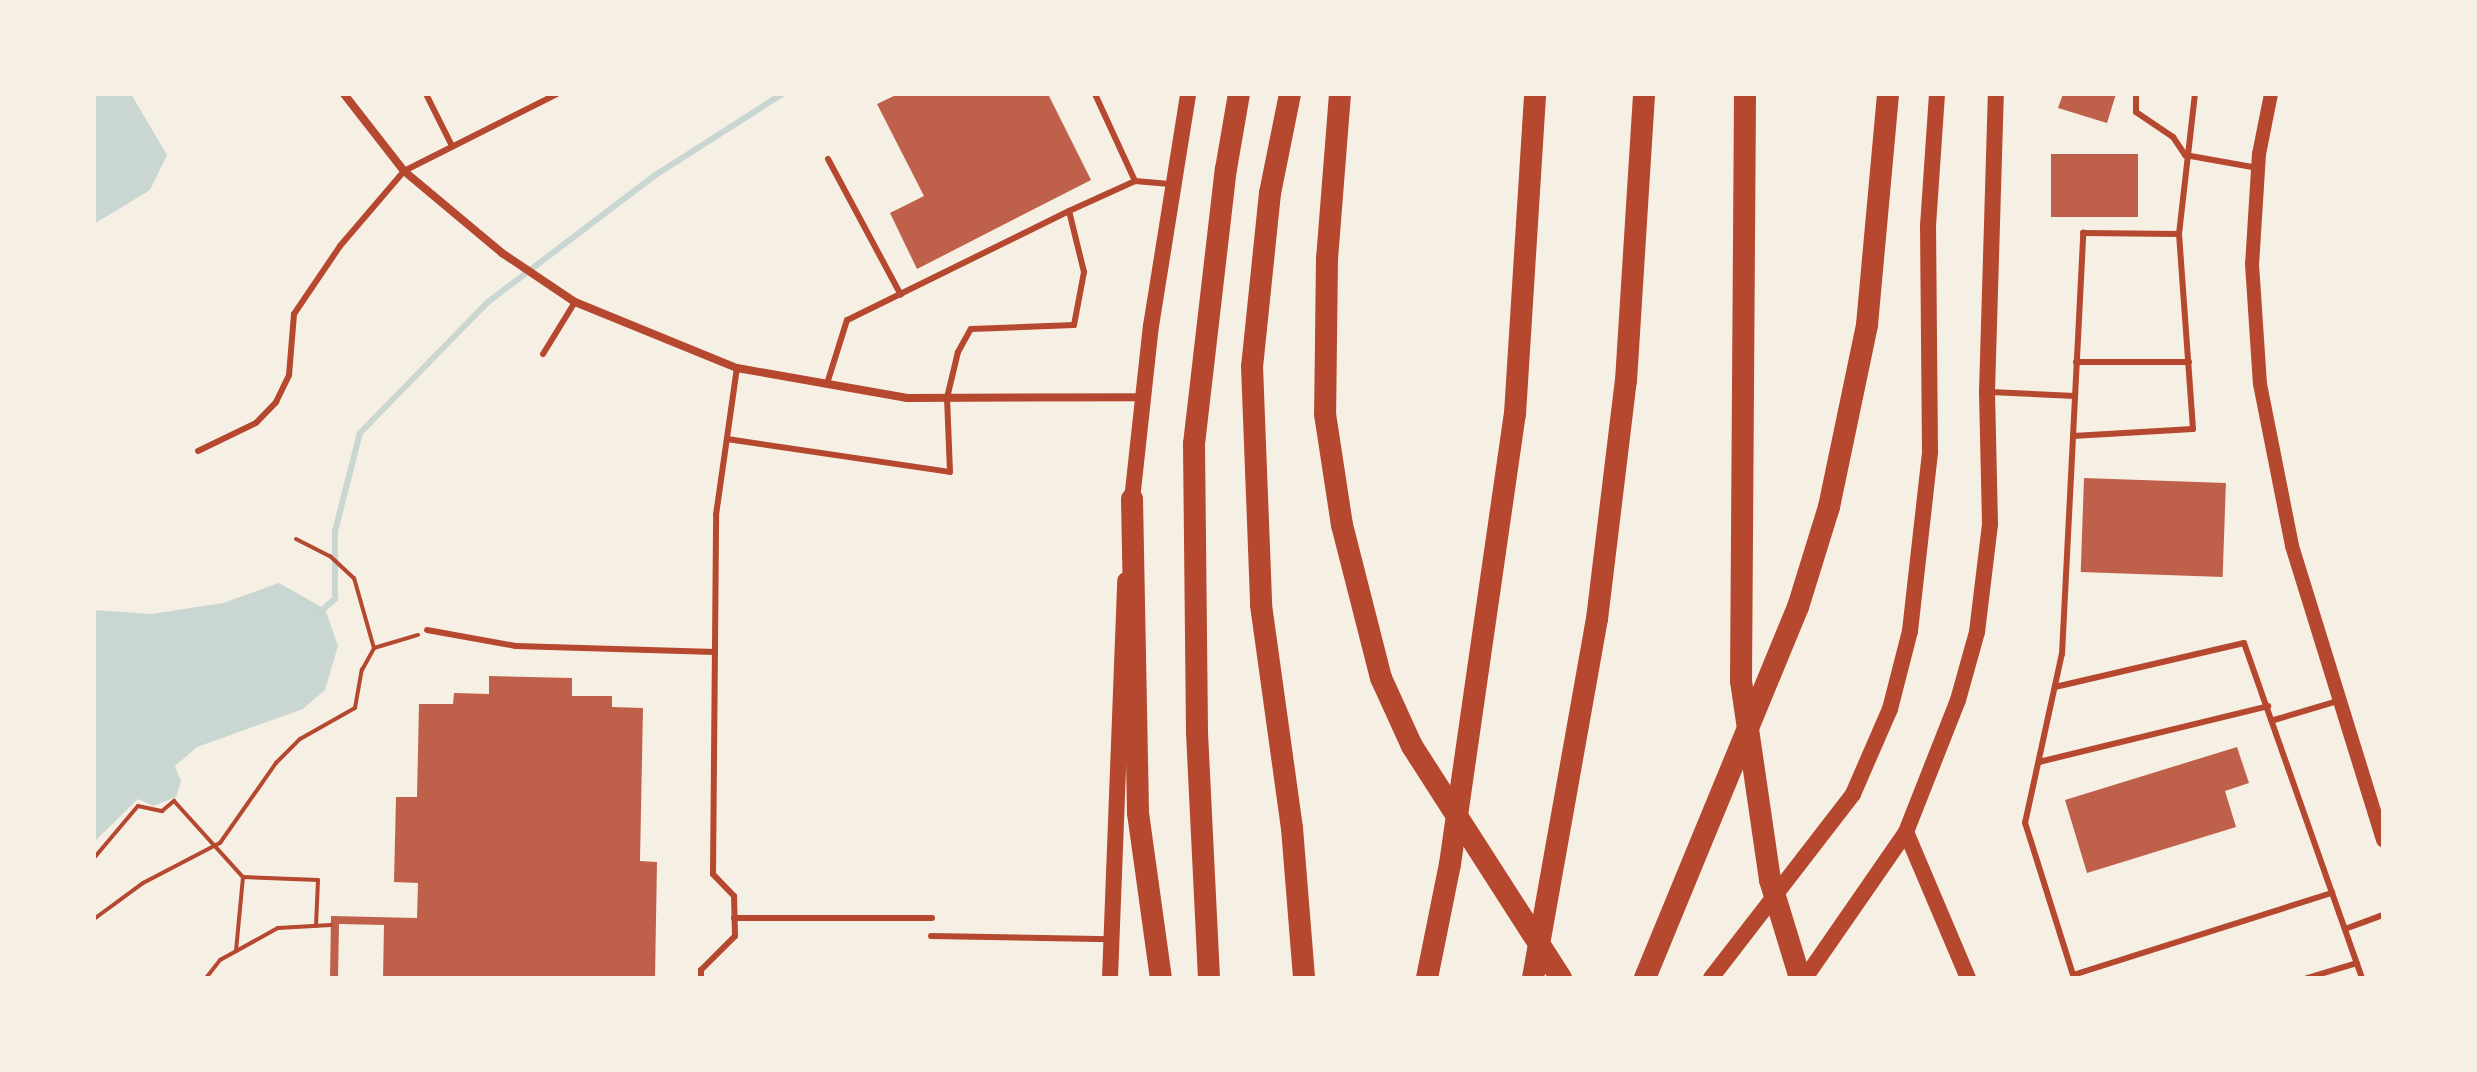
<!DOCTYPE html>
<style>
body{margin:0}
#map{position:relative;width:2477px;height:1072px;overflow:hidden;background:#f6efe4;font-family:"Public Sans",sans-serif}
div>[style]{position:absolute}
[style*='--x']{left:calc(var(--x)*1px);top:calc(var(--y)*1px);width:calc(var(--w)*1px);rotate:calc(var(--a)*1deg)}
.water>*{inset:0;background:#c9d6d2}
.stream>*{height:6px;margin:-3px;padding:0 3px;transform-origin:3px;border-radius:3px;background:#c9d6d2}
.building>*{inset:0;background:#bf614a;transform-origin:0 0}
.path>*{height:4px;margin:-2px;padding:0 2px;transform-origin:2px;border-radius:2px;background:#b5482f}
.service>*{height:6px;margin:-3px;padding:0 3px;transform-origin:3px;border-radius:3px;background:#b5482f}
.minor>*{height:8px;margin:-4px;padding:0 4px;transform-origin:4px;border-radius:4px;background:#b5482f}
.tertiary>*{height:14px;margin:-7px;padding:0 7px;transform-origin:7px;border-radius:7px;background:#b5482f}
.secondary>*{height:16px;margin:-8px;padding:0 8px;transform-origin:8px;border-radius:8px;background:#b5482f}
.motorway>*{height:22px;margin:-11px;padding:0 11px;transform-origin:11px;border-radius:11px;background:#b5482f}
span{translate:-50% -50%;white-space:nowrap;text-align:center;line-height:1.15;-webkit-text-stroke:6px #f6efe4;paint-order:stroke}
.frame{position:absolute;inset:0;border:96px solid #f6efe4;pointer-events:none}
</style>
<div id="map">
<div class="water">
<i style="clip-path:polygon(94px 94px,131px 94px,167px 155px,150px 190px,94px 224px)"></i>
<i style="clip-path:polygon(279px 583px,325px 609px,338px 646px,325px 690px,303px 709px,197px 747px,175px 766px,181px 781px,176px 797px,153px 806px,138px 799px,94px 842px,94px 610px,152px 614px,223px 603px)"></i>
</div>
<div class="stream">
<i style="--x:320;--y:612;--w:20;--a:-41"></i>
<i style="--x:335;--y:599;--w:68;--a:-90"></i>
<i style="--x:335;--y:531;--w:101;--a:-75.7"></i>
<i style="--x:360;--y:433;--w:183;--a:-45.7"></i>
<i style="--x:488;--y:302;--w:208;--a:-37.2"></i>
<i style="--x:654;--y:176;--w:152;--a:-32.6"></i>
</div>
<div class="building">
<i style="clip-path:polygon(898px 94px,1048px 94px,1091px 180px,917px 269px,890px 213px,924px 196px,877px 104px)"></i>
<i style="clip-path:polygon(2063px 94px,2116px 94px,2107px 123px,2058px 108px)"></i>
<i style="left:2138px;top:154px;width:63px;height:87px;rotate:90deg"></i>
<i style="left:2084px;top:478px;width:142px;height:94px;rotate:2deg"></i>
<i style="clip-path:polygon(489px 676px,572px 678px,572px 696px,612px 696px,612px 707px,643px 708px,640px 861px,657px 862px,655px 978px,383px 978px,384px 925px,339px 924px,338px 978px,330px 978px,331px 916px,417px 918px,418px 883px,394px 882px,396px 797px,417px 797px,419px 704px,453px 704px,454px 693px,489px 694px)"></i>
<i style="clip-path:polygon(2237px 747px,2249px 783px,2225px 791px,2236px 827px,2087px 873px,2065px 800px)"></i>
</div>
<div class="path">
<i style="--x:296;--y:539;--w:38;--a:27"></i>
<i style="--x:330;--y:556;--w:33;--a:43"></i>
<i style="--x:354;--y:578;--w:73;--a:74.1"></i>
<i style="--x:94;--y:858;--w:68;--a:-49.8"></i>
<i style="--x:138;--y:806;--w:25;--a:12"></i>
<i style="--x:162;--y:811;--w:16;--a:-40"></i>
<i style="--x:174;--y:801;--w:103;--a:47.8"></i>
<i style="--x:243;--y:877;--w:75;--a:2.3"></i>
<i style="--x:318;--y:880;--w:46;--a:92.5"></i>
<i style="--x:94;--y:919;--w:61;--a:-36.3"></i>
<i style="--x:143;--y:883;--w:87;--a:-27.5"></i>
<i style="--x:220;--y:843;--w:98;--a:-55"></i>
<i style="--x:276;--y:763;--w:34;--a:-45"></i>
<i style="--x:300;--y:739;--w:63;--a:-29.4"></i>
<i style="--x:355;--y:708;--w:39;--a:-80"></i>
<i style="--x:362;--y:670;--w:25;--a:-61"></i>
<i style="--x:374;--y:648;--w:46;--a:-16.5"></i>
<i style="--x:236;--y:951;--w:74;--a:-84.6"></i>
<i style="--x:206;--y:978;--w:23;--a:-52"></i>
<i style="--x:220;--y:960;--w:66;--a:-28.9"></i>
<i style="--x:278;--y:928;--w:53;--a:-3.2"></i>
</div>
<div class="service">
<i style="--x:426;--y:94;--w:58;--a:63.4"></i>
<i style="--x:1095;--y:94;--w:96;--a:65.3"></i>
<i style="--x:1135;--y:181;--w:35;--a:5"></i>
<i style="--x:2136;--y:94;--w:18;--a:90"></i>
<i style="--x:2136;--y:112;--w:45;--a:34"></i>
<i style="--x:2173;--y:137;--w:22;--a:56"></i>
<i style="--x:2185;--y:155;--w:74;--a:10.1"></i>
<i style="--x:828;--y:159;--w:154;--a:61.8"></i>
<i style="--x:1069;--y:211;--w:72;--a:-24.4"></i>
<i style="--x:543;--y:354;--w:61;--a:-58.4"></i>
<i style="--x:2076;--y:362;--w:113;--a:0"></i>
<i style="--x:1990;--y:392;--w:85;--a:2.7"></i>
<i style="--x:2073;--y:436;--w:120;--a:-3.3"></i>
<i style="--x:2193;--y:429;--w:196;--a:-94.1"></i>
<i style="--x:727;--y:439;--w:225;--a:8.4"></i>
<i style="--x:950;--y:472;--w:74;--a:-92.3"></i>
<i style="--x:947;--y:398;--w:47;--a:-76.6"></i>
<i style="--x:958;--y:352;--w:26;--a:-61"></i>
<i style="--x:971;--y:329;--w:103;--a:-2.2"></i>
<i style="--x:1074;--y:325;--w:54;--a:-79.3"></i>
<i style="--x:1084;--y:272;--w:63;--a:-103.8"></i>
<i style="--x:1069;--y:211;--w:247;--a:153.8"></i>
<i style="--x:847;--y:320;--w:67;--a:107.4"></i>
<i style="--x:198;--y:451;--w:64;--a:-25.8"></i>
<i style="--x:256;--y:423;--w:29;--a:-46"></i>
<i style="--x:276;--y:402;--w:30;--a:-64"></i>
<i style="--x:289;--y:375;--w:61;--a:-85.3"></i>
<i style="--x:294;--y:314;--w:82;--a:-55.9"></i>
<i style="--x:340;--y:246;--w:99;--a:-49.5"></i>
<i style="--x:404;--y:171;--w:171;--a:-26.7"></i>
<i style="--x:427;--y:630;--w:90;--a:10.2"></i>
<i style="--x:516;--y:646;--w:199;--a:1.7"></i>
<i style="--x:2055;--y:687;--w:194;--a:-13.1"></i>
<i style="--x:2244;--y:643;--w:355;--a:70.6"></i>
<i style="--x:2274;--y:720;--w:67;--a:-16.5"></i>
<i style="--x:2039;--y:762;--w:236;--a:-13.7"></i>
<i style="--x:734;--y:918;--w:198;--a:0"></i>
<i style="--x:2345;--y:929;--w:40;--a:-20.2"></i>
<i style="--x:931;--y:936;--w:180;--a:1"></i>
<i style="--x:2073;--y:975;--w:272;--a:-17.6"></i>
<i style="--x:701;--y:978;--w:8;--a:-90"></i>
<i style="--x:701;--y:970;--w:48;--a:-45"></i>
<i style="--x:735;--y:936;--w:40;--a:-91.4"></i>
<i style="--x:734;--y:896;--w:30;--a:-134"></i>
<i style="--x:713;--y:874;--w:359;--a:-89.5"></i>
<i style="--x:716;--y:515;--w:148;--a:-81.9"></i>
<i style="--x:2074;--y:978;--w:163;--a:-107.5"></i>
<i style="--x:2025;--y:823;--w:173;--a:-77.7"></i>
<i style="--x:2062;--y:654;--w:422;--a:-87.1"></i>
<i style="--x:2083;--y:233;--w:96;--a:0.6"></i>
<i style="--x:2179;--y:234;--w:141;--a:-83.5"></i>
<i style="--x:2307;--y:978;--w:52;--a:-16.7"></i>
</div>
<div class="minor">
<i style="--x:344;--y:94;--w:98;--a:52.1"></i>
<i style="--x:404;--y:171;--w:128;--a:39.9"></i>
<i style="--x:502;--y:253;--w:88;--a:33.9"></i>
<i style="--x:575;--y:302;--w:175;--a:22.2"></i>
<i style="--x:737;--y:368;--w:173;--a:10"></i>
<i style="--x:907;--y:398;--w:236;--a:-0.2"></i>
</div>
<div class="tertiary">
<i style="--x:2271;--y:94;--w:61;--a:101.3"></i>
<i style="--x:2259;--y:154;--w:110;--a:93.6"></i>
<i style="--x:2252;--y:264;--w:120;--a:86.2"></i>
<i style="--x:2260;--y:384;--w:165;--a:78.8"></i>
<i style="--x:2292;--y:546;--w:308;--a:72.8"></i>
</div>
<div class="secondary">
<i style="--x:1131;--y:509;--w:184;--a:-83.8"></i>
<i style="--x:1151;--y:326;--w:235;--a:-80.9"></i>
<i style="--x:1906;--y:832;--w:159;--a:67"></i>
<i style="--x:1110;--y:978;--w:398;--a:-87.8"></i>
<i style="--x:1711;--y:978;--w:232;--a:-52.3"></i>
<i style="--x:1853;--y:794;--w:93;--a:-66.5"></i>
<i style="--x:1890;--y:709;--w:81;--a:-75.6"></i>
<i style="--x:1910;--y:631;--w:180;--a:-83.6"></i>
<i style="--x:1930;--y:452;--w:226;--a:-90.5"></i>
<i style="--x:1928;--y:226;--w:132;--a:-86.1"></i>
<i style="--x:1805;--y:978;--w:178;--a:-55.3"></i>
<i style="--x:1906;--y:832;--w:142;--a:-68.5"></i>
<i style="--x:1958;--y:700;--w:71;--a:-74.4"></i>
<i style="--x:1977;--y:632;--w:109;--a:-83.1"></i>
<i style="--x:1990;--y:524;--w:132;--a:-91.3"></i>
<i style="--x:1987;--y:392;--w:298;--a:-88.3"></i>
</div>
<div class="motorway">
<i style="--x:1290;--y:94;--w:101;--a:101.4"></i>
<i style="--x:1270;--y:193;--w:174;--a:95.9"></i>
<i style="--x:1252;--y:366;--w:239;--a:87.8"></i>
<i style="--x:1261;--y:605;--w:225;--a:82.1"></i>
<i style="--x:1292;--y:828;--w:150;--a:85.4"></i>
<i style="--x:1340;--y:94;--w:165;--a:94.5"></i>
<i style="--x:1327;--y:258;--w:156;--a:90.7"></i>
<i style="--x:1325;--y:414;--w:112;--a:81.3"></i>
<i style="--x:1342;--y:525;--w:158;--a:75.7"></i>
<i style="--x:1381;--y:678;--w:75;--a:65.5"></i>
<i style="--x:1412;--y:746;--w:276;--a:57.3"></i>
<i style="--x:1745;--y:94;--w:587;--a:90.39"></i>
<i style="--x:1741;--y:681;--w:201;--a:81.7"></i>
<i style="--x:1770;--y:880;--w:102;--a:73"></i>
<i style="--x:1132;--y:499;--w:314;--a:88.9"></i>
<i style="--x:1138;--y:813;--w:167;--a:82.1"></i>
<i style="--x:1209;--y:978;--w:247;--a:-92.8"></i>
<i style="--x:1197;--y:731;--w:287;--a:-90.6"></i>
<i style="--x:1194;--y:444;--w:277;--a:-83.4"></i>
<i style="--x:1226;--y:169;--w:76;--a:-80.2"></i>
<i style="--x:1427;--y:978;--w:116;--a:-78.6"></i>
<i style="--x:1450;--y:864;--w:455;--a:-81.8"></i>
<i style="--x:1515;--y:414;--w:321;--a:-86.4"></i>
<i style="--x:1533;--y:978;--w:365;--a:-79.9"></i>
<i style="--x:1597;--y:619;--w:240;--a:-83.1"></i>
<i style="--x:1626;--y:381;--w:288;--a:-86.4"></i>
<i style="--x:1645;--y:978;--w:401;--a:-67.6"></i>
<i style="--x:1798;--y:607;--w:105;--a:-72.8"></i>
<i style="--x:1829;--y:507;--w:186;--a:-78.2"></i>
<i style="--x:1867;--y:325;--w:232;--a:-84.8"></i>
</div>
<div class="frame"></div>
</div>
